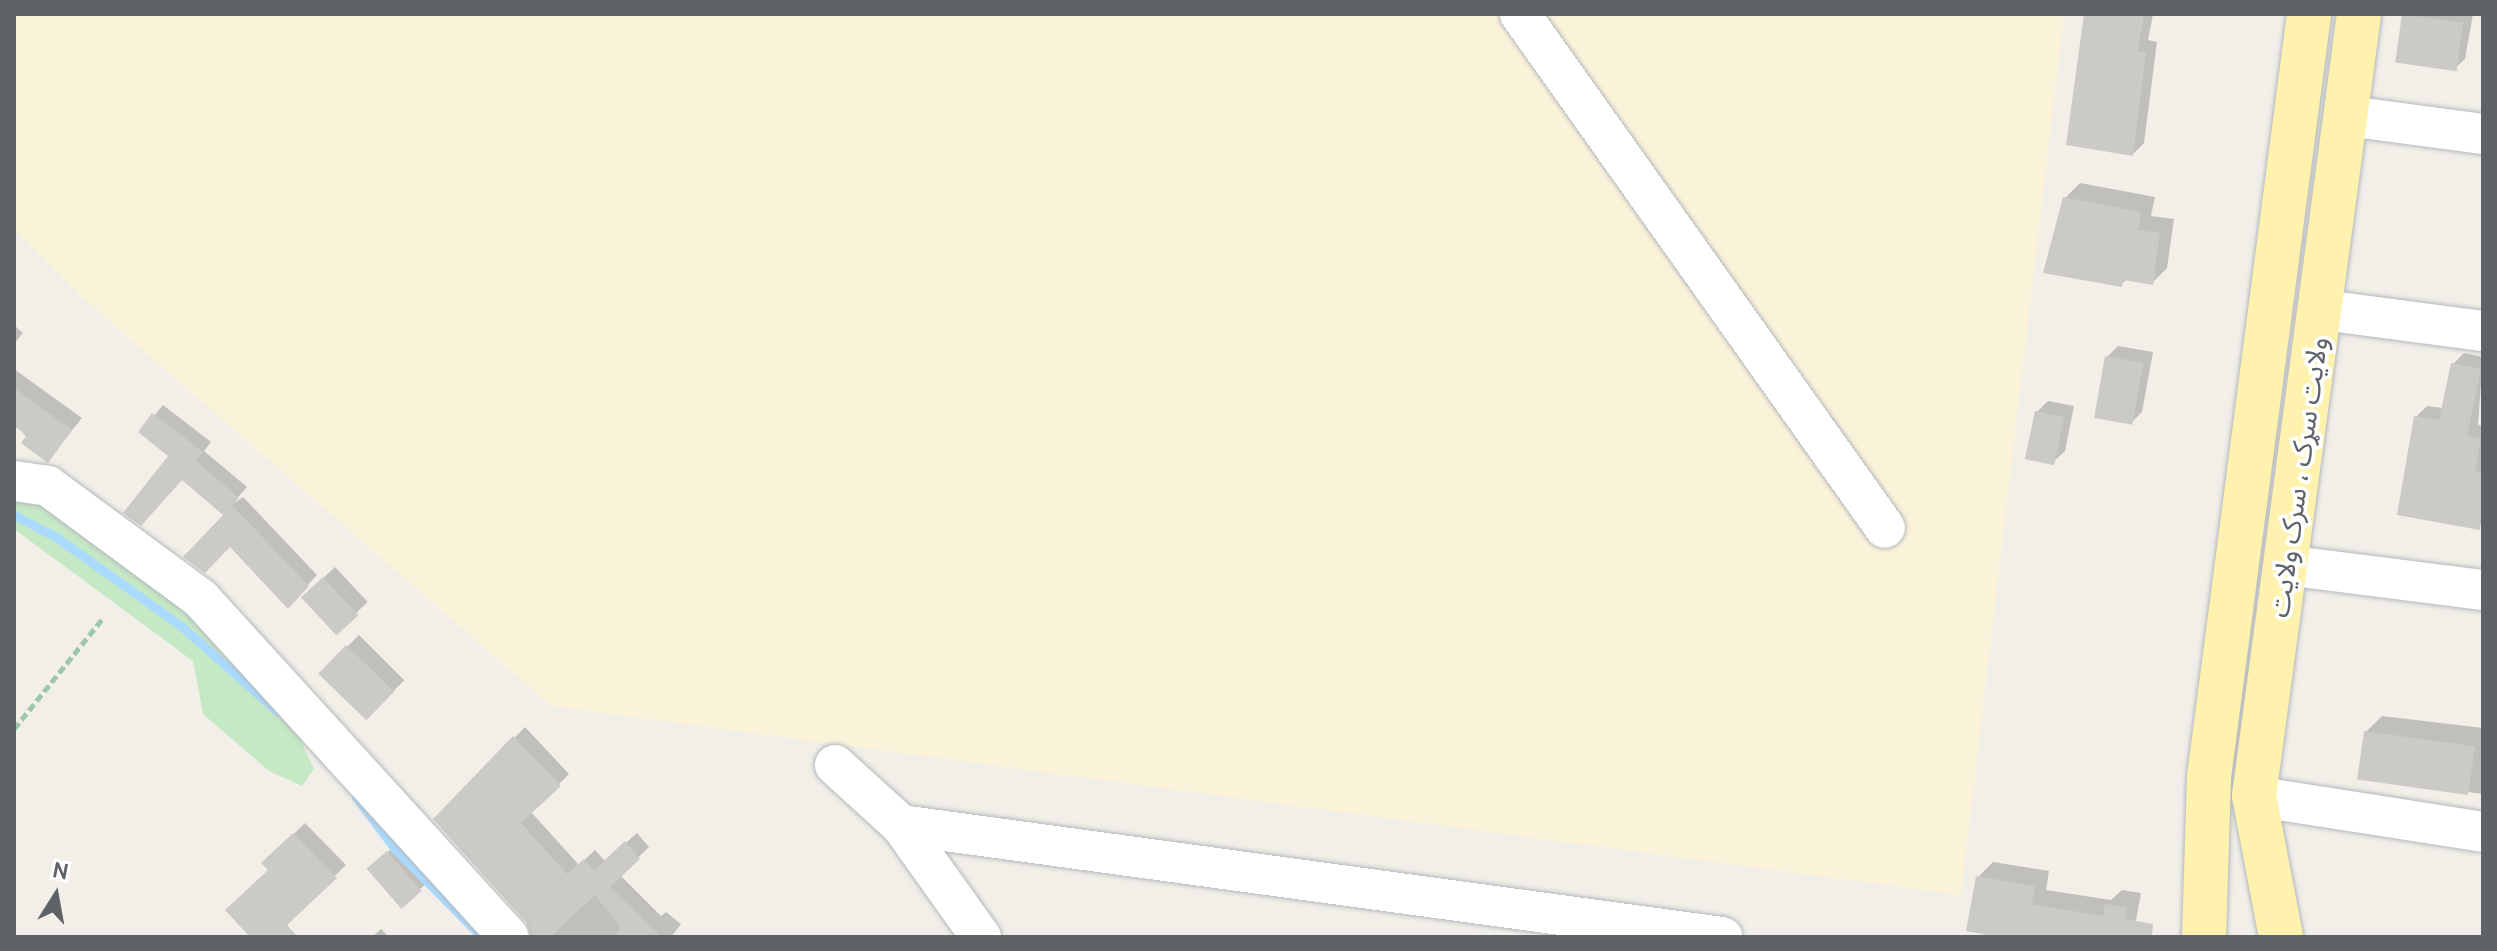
<!DOCTYPE html>
<meta charset="utf-8">
<style>
body{margin:0}
#map{position:relative;width:2497px;height:951px;overflow:hidden;background:#f1efe8;font-family:Cabin,"Noto Sans Arabic",sans-serif}
div>[style]{position:absolute}
[style*='--x']{left:calc(var(--x)*1px);top:calc(var(--y)*1px);width:calc(var(--w)*1px);rotate:calc(var(--a)*1deg)}
.green>*{inset:0;background:#c5e8c5}
.sand>*{inset:0;background:#fbf3d9}
.shadow>*{inset:0;background:#0003;transform-origin:0 0}
.stream>*{height:9px;margin:-4.5px;padding:0 4.5px;transform-origin:4.5px;border-radius:4.5px;background:#aadaff}
.building>*{inset:0;background:#cccac5;transform-origin:0 0}
.path>*{height:5px;margin-top:-2.5px;transform-origin:0;background:repeating-linear-gradient(90deg,#9cc7a9 0 8px,transparent 0 12px)}
.roads{filter:drop-shadow(0 0 2px #b5b8bc) drop-shadow(0 0 2px #b5b8bc)}
.minor>*{height:40px;margin:-20px;padding:0 20px;transform-origin:20px;border-radius:20px;background:#fff}
.major>*{height:44px;margin:-22px;padding:0 22px;transform-origin:22px;border-radius:22px;background:#fff2af}
span{translate:-50% -50%;white-space:nowrap;text-align:center;line-height:1.15;-webkit-text-stroke:7px #fff;paint-order:stroke}
.street-label{font-size:28px;color:#5f6368}
.frame{position:absolute;inset:0;border:16px solid #5f6368;pointer-events:none}
.north{position:absolute;left:16px;top:855px;width:80px;height:80px;-webkit-text-stroke:6px #fff;paint-order:stroke;rotate:11deg;font-size:22px;font-weight:700;line-height:32px;text-align:center;color:#5f6368}
.north::after{content:'';display:block;margin:auto;width:28px;height:36px;background:#5f6368;clip-path:polygon(50% 0,100% 100%,50% 72%,0 100%)}
</style>
<div id="map">
<div class="green">
<i style="clip-path:polygon(14px 501px,53px 505px,217px 631px,284px 704px,314px 769px,302px 786px,269px 771px,203px 714px,193px 661px,14px 529px)"></i>
</div>
<div class="sand">
<i style="clip-path:polygon(14px 14px,2064px 14px,1961px 895px,551px 706px,84px 299px,14px 229px)"></i>
</div>
<div class="shadow">
<i style="clip-path:polygon(2086px 14px,2153px 14px,2148px 40px,2157px 42px,2144px 143px,2133px 154px)"></i>
<i style="clip-path:polygon(2404px 14px,2473px 14px,2465px 59px,2453px 70px,2396px 60px)"></i>
<i style="clip-path:polygon(2080px 183px,2155px 197px,2151px 216px,2174px 219px,2167px 268px,2152px 283px,2127px 279px,2121px 285px,2065px 198px)"></i>
<i style="clip-path:polygon(14px 325px,23px 333px,14px 344px)"></i>
<i style="clip-path:polygon(2118px 346px,2153px 352px,2142px 412px,2131px 423px,2107px 357px)"></i>
<i style="clip-path:polygon(2464px 353px,2483px 357px,2478px 425px,2483px 426px,2483px 525px,2399px 513px,2416px 417px,2427px 406px,2443px 408px,2453px 364px)"></i>
<i style="clip-path:polygon(14px 369px,82px 418px,48px 460px,14px 423px)"></i>
<i style="clip-path:polygon(2048px 401px,2074px 406px,2065px 451px,2053px 462px,2037px 412px)"></i>
<i style="clip-path:polygon(163px 405px,211px 442px,204px 451px,247px 487px,230px 506px,243px 497px,317px 575px,288px 606px,226px 515px,170px 455px,141px 432px)"></i>
<i style="left:335px;top:567px;width:48px;height:44px;rotate:47deg"></i>
<i style="left:359px;top:635px;width:64px;height:54px;rotate:45deg"></i>
<i style="clip-path:polygon(2382px 716px,2483px 728px,2483px 794px,2359px 777px,2366px 732px)"></i>
<i style="clip-path:polygon(525px 727px,569px 774px,531px 812px,579px 865px,595px 850px,605px 861px,637px 833px,649px 847px,620px 875px,661px 916px,666px 912px,681px 924px,671px 937px,540px 937px,435px 819px)"></i>
<i style="clip-path:polygon(305px 823px,346px 865px,273px 937px,253px 937px,271px 869px,264px 863px)"></i>
<i style="clip-path:polygon(399px 842px,432px 878px,402px 906px,381px 858px)"></i>
<i style="clip-path:polygon(1993px 862px,2049px 871px,2046px 890px,2111px 900px,2122px 890px,2141px 893px,2133px 937px,2010px 937px,1978px 877px)"></i>
<i style="clip-path:polygon(381px 929px,389px 937px,372px 937px)"></i>
</div>
<div class="stream">
<i style="--x:14;--y:515;--w:47;--a:27.6"></i>
<i style="--x:56;--y:537;--w:152;--a:35.4"></i>
<i style="--x:180;--y:625;--w:132;--a:41.6"></i>
<i style="--x:356;--y:797;--w:65;--a:53.1"></i>
<i style="--x:395;--y:849;--w:124;--a:45.3"></i>
</div>
<div class="building">
<i style="clip-path:polygon(2084px 14px,2144px 14px,2138px 51px,2146px 53px,2133px 156px,2066px 145px)"></i>
<i style="left:2402px;top:14px;width:62px;height:49px;rotate:8deg"></i>
<i style="clip-path:polygon(2063px 197px,2141px 212px,2138px 230px,2160px 233px,2153px 285px,2123px 280px,2122px 287px,2043px 273px)"></i>
<i style="left:2105px;top:356px;width:39px;height:63px;rotate:10deg"></i>
<i style="clip-path:polygon(2451px 363px,2481px 369px,2467px 436px,2481px 439px,2475px 471px,2483px 473px,2480px 530px,2397px 515px,2414px 416px,2439px 420px)"></i>
<i style="clip-path:polygon(14px 388px,72px 430px,48px 463px,21px 443px,27px 435px,14px 426px)"></i>
<i style="left:2035px;top:411px;width:30px;height:49px;rotate:12deg"></i>
<i style="clip-path:polygon(152px 413px,203px 452px,196px 461px,239px 498px,224px 514px,232px 505px,309px 586px,288px 609px,230px 547px,205px 573px,183px 557px,223px 515px,182px 480px,141px 526px,123px 513px,168px 456px,138px 432px)"></i>
<i style="left:323px;top:577px;width:52px;height:30px;rotate:47deg"></i>
<i style="left:346px;top:645px;width:67px;height:40px;rotate:44deg"></i>
<i style="left:2364px;top:731px;width:112px;height:49px;rotate:8deg"></i>
<i style="clip-path:polygon(513px 736px,561px 786px,521px 823px,567px 874px,584px 859px,594px 870px,625px 841px,640px 859px,610px 887px,662px 937px,615px 937px,620px 927px,595px 895px,550px 937px,531px 937px,526px 922px,433px 819px)"></i>
<i style="clip-path:polygon(293px 833px,337px 878px,287px 925px,298px 937px,250px 937px,225px 910px,268px 870px,261px 863px)"></i>
<i style="left:387px;top:851px;width:53px;height:27px;rotate:49deg"></i>
<i style="clip-path:polygon(1976px 876px,2035px 886px,2032px 904px,2103px 916px,2105px 904px,2127px 907px,2125px 919px,2153px 924px,2152px 937px,1998px 937px,1966px 931px)"></i>
</div>
<div class="path">
<i style="--x:14;--y:729;--w:141;--a:-51.3"></i>
</div>
<div class="roads">
<div class="minor">
<i style="--x:1520;--y:14;--w:630;--a:54.62"></i>
<i style="--x:2348;--y:116;--w:136;--a:7.6"></i>
<i style="--x:2323;--y:310;--w:161;--a:7.5"></i>
<i style="--x:14;--y:481;--w:34;--a:8"></i>
<i style="--x:48;--y:486;--w:190;--a:36.4"></i>
<i style="--x:201;--y:599;--w:457;--a:47.7"></i>
<i style="--x:2285;--y:565;--w:200;--a:7.2"></i>
<i style="--x:835;--y:765;--w:89;--a:42.3"></i>
<i style="--x:901;--y:825;--w:138;--a:54.5"></i>
<i style="--x:2254;--y:796;--w:232;--a:8.9"></i>
<i style="--x:901;--y:825;--w:829;--a:7.77"></i>
</div>
<div class="major">
<i style="--x:2204;--y:937;--w:160;--a:-88.2"></i>
<i style="--x:2209;--y:777;--w:770;--a:-82.53"></i>
<i style="--x:2281;--y:937;--w:144;--a:-100.8"></i>
<i style="--x:2254;--y:796;--w:789;--a:-82.35"></i>
</div>
</div>
<div class="street-label">
<span style="left:2298px;top:477px;rotate:-82deg">ولایت سړک ، سرک ولایت</span>
</div>
<div class="frame"></div>
<div class="north">N</div>
</div>
